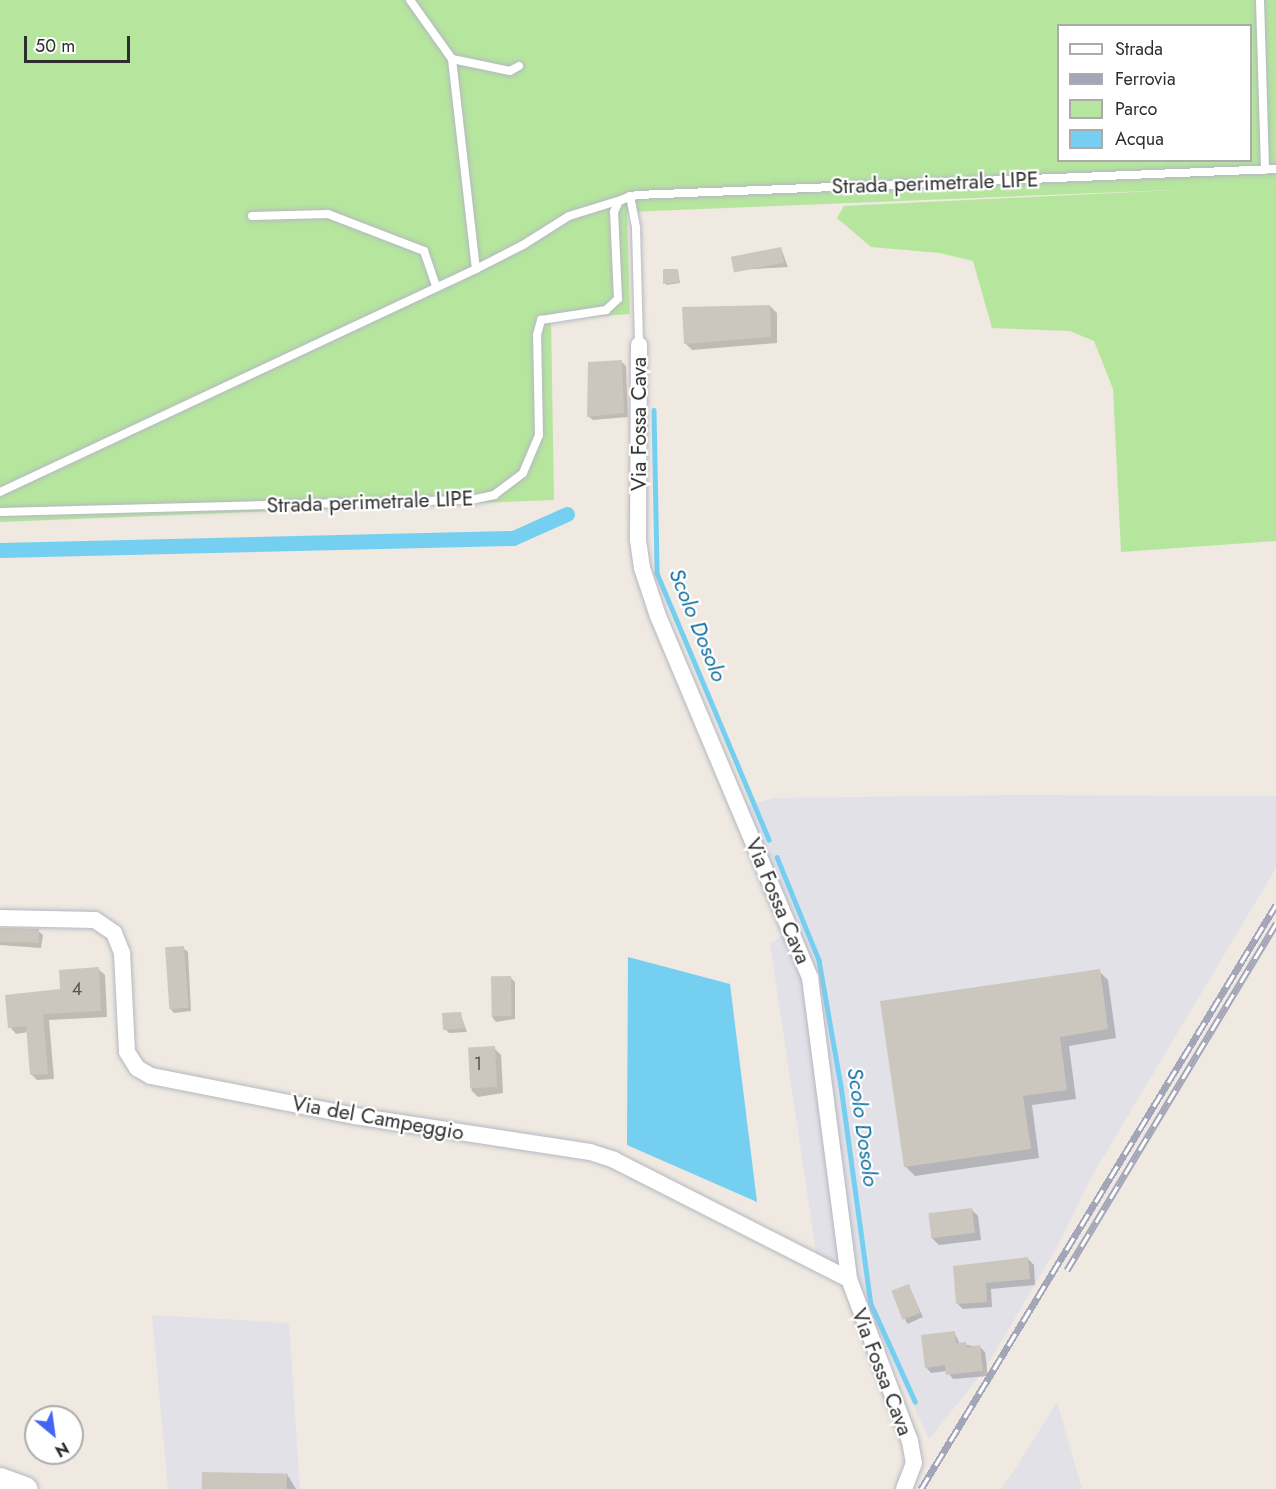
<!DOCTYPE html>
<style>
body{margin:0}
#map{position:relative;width:1276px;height:1489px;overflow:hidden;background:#efe9e1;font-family:Jost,sans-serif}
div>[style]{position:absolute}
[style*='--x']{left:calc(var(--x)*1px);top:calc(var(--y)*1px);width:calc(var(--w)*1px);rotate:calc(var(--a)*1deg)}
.industrial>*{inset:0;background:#e3e1e8}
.green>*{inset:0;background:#b6e59e}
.water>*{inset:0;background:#75cff0}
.shadow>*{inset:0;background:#0003;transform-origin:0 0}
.stream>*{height:4.5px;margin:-2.25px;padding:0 2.25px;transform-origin:2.25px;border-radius:2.25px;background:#75cff0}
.canal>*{height:15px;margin:-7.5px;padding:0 7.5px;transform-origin:7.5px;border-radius:7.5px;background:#75cff0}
.building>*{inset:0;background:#cbc7bf;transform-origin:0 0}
.roads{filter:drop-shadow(0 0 2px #b4b7c1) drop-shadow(0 0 2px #b4b7c1)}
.lane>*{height:8px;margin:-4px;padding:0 4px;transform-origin:4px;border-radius:4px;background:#fff}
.street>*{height:16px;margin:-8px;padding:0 8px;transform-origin:8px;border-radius:8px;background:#fff}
.secondary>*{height:24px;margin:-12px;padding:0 12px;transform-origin:12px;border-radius:12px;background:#fff}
.rail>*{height:7px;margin-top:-3.5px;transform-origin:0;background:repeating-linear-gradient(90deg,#fff 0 14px,#a3a6b8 0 28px);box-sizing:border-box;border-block:2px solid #a3a6b8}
span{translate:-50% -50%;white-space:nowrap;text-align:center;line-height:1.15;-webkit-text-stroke:4.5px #fff;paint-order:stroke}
.number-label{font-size:18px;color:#555452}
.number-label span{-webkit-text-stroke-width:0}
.street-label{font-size:21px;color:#2e2e2e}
.water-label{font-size:22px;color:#0d6fa3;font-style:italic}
.legend{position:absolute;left:1057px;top:24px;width:195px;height:138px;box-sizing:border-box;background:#fff;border:2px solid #ababab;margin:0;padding:8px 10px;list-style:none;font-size:18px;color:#2e2e2e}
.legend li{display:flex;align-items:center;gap:12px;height:30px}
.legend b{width:30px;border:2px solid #ababab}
.north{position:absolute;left:24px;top:1405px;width:60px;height:60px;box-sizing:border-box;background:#fff;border:2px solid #ababab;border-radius:50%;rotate:151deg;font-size:16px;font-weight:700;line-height:24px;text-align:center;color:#2e2e2e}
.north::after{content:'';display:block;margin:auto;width:21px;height:27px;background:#4264fb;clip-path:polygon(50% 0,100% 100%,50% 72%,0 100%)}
.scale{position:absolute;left:24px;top:36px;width:106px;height:27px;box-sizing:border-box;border:3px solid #2e2e2e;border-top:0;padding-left:8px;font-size:18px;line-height:21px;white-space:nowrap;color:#2e2e2e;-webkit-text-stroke:4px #fff;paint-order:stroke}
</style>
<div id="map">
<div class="industrial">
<i style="clip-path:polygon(1014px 795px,1276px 796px,1276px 868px,1092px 1176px,1057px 1247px,984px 1371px,929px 1439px,865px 1305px,817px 1259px,770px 944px,798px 925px,746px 806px,773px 798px)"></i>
<i style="clip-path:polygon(152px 1315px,289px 1323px,300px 1489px,168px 1489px)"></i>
<i style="clip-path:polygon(1057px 1402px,1082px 1489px,1001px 1489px,1017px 1466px)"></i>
</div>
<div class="green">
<i style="clip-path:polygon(evenodd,0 0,1276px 0,1276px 541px,1121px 552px,1113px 389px,1094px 341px,1070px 331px,992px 328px,973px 261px,940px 253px,871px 247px,837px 218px,844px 206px,1197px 189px,627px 212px,630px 314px,551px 320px,554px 500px,0 522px,0 0,1058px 26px,1250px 26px,1250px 160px,1058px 160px,1058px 26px)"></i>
</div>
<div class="water">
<i style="clip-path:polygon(628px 957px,730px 984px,757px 1202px,627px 1145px)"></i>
</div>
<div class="shadow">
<i style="clip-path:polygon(781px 248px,788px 267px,736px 270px,732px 266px)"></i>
<i style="clip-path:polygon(665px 271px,678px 271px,680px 283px,666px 285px)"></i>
<i style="clip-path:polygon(770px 306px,777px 313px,777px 343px,692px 350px,685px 343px)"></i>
<i style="clip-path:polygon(622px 362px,626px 366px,628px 417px,593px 420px,588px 416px)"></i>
<i style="clip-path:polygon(0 929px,38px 931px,43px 935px,41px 948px,0 945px)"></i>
<i style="clip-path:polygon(183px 948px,188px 952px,191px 1011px,174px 1013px,170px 1008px)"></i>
<i style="clip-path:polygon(98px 969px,105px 975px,107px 1017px,49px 1020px,54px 1079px,37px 1080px,31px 1074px,28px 1032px,16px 1034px,10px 1027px)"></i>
<i style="clip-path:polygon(1099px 971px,1108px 980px,1116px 1038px,1069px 1046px,1076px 1099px,1032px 1105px,1039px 1158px,915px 1176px,905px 1166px)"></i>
<i style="clip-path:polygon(510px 977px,515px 982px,515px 1019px,496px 1022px,492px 1017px)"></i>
<i style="clip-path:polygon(460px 1013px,467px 1032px,449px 1033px,445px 1029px)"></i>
<i style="clip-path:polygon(494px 1048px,501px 1055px,503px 1093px,478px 1097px,471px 1090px)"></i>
<i style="clip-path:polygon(972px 1210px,978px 1216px,981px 1240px,939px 1245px,932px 1238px)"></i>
<i style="clip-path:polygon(1028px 1259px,1034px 1265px,1035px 1285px,991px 1289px,992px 1307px,963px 1309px,957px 1303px,1002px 1264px)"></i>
<i style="left:909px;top:1286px;width:34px;height:17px;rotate:66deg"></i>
<i style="clip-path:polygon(954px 1332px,960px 1344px,980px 1347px,985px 1352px,988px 1376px,953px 1379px,947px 1371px,931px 1373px,926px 1367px)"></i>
<i style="clip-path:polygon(287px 1474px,296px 1489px,203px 1489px)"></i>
</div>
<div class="stream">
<i style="--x:654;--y:410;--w:163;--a:88.9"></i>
<i style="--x:657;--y:573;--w:289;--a:67.2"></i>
<i style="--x:777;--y:857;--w:111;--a:67.8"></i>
<i style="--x:819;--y:960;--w:128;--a:80.1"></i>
<i style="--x:841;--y:1086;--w:220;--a:82.2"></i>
<i style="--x:871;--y:1304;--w:107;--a:65.6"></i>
</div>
<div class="canal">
<i style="--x:0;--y:550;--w:513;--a:-1.34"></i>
<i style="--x:513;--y:538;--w:59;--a:-24"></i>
</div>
<div class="building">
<i style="left:781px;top:247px;width:16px;height:51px;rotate:79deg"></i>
<i style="clip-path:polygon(663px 269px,678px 269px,679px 282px,663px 284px)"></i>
<i style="clip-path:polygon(770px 305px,771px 337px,684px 344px,682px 307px)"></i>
<i style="clip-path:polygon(622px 360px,624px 413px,587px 417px,588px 362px)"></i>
<i style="left:0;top:928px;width:39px;height:14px;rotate:1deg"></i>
<i style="left:184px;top:946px;width:62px;height:19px;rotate:86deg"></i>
<i style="clip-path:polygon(99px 967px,101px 1011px,43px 1014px,48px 1074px,30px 1075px,26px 1026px,8px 1028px,5px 995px,60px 989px,59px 970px)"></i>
<i style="clip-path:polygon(1100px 969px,1108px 1029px,1060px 1037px,1067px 1090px,1023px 1096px,1031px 1149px,904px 1167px,880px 1001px)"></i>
<i style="left:511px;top:976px;width:40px;height:20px;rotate:89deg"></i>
<i style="clip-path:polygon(461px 1012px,464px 1028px,443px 1030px,442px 1013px)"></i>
<i style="left:495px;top:1046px;width:41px;height:27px;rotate:87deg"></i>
<i style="left:972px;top:1208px;width:25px;height:44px;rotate:83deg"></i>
<i style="clip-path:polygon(1028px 1257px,1030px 1279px,986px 1283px,987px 1302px,956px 1304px,953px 1266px)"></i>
<i style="left:909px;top:1284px;width:31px;height:19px;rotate:69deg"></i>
<i style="clip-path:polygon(955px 1331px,956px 1343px,966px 1342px,967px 1347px,980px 1345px,983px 1371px,946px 1375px,945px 1365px,925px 1368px,921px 1335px)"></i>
<i style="left:202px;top:1472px;width:85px;height:17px;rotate:1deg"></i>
</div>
<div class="roads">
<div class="lane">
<i style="--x:410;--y:0;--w:72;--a:54.6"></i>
<i style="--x:1260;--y:0;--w:170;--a:88.3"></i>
<i style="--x:519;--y:66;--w:10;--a:151"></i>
<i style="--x:510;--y:71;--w:59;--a:-168.3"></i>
<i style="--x:452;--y:59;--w:211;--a:83.5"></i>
<i style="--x:476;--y:269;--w:53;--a:-27.1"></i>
<i style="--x:523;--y:245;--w:54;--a:-32.2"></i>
<i style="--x:569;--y:216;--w:71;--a:-17.2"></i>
<i style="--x:637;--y:195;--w:640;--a:-2.33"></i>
<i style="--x:252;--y:216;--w:76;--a:-1.5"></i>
<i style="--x:328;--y:214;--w:103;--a:21.1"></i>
<i style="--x:424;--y:251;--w:37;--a:71"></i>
<i style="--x:0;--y:492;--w:526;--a:-25.1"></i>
<i style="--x:0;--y:512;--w:471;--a:-1.5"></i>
<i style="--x:471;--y:500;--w:24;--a:-12"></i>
<i style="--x:494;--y:495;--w:36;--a:-37"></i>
<i style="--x:523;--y:473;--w:41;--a:-67.2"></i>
<i style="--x:539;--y:435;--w:100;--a:-91.1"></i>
<i style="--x:537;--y:335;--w:16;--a:-75"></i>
<i style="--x:541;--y:320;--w:66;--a:-8.7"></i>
<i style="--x:606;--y:310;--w:16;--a:-43"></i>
<i style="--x:618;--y:299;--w:87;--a:-92.6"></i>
<i style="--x:614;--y:212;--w:12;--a:-66"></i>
<i style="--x:619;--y:201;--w:12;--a:-24"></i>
<i style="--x:630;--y:196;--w:33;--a:79"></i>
<i style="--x:636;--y:228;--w:117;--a:88.5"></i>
</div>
<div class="street">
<i style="--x:639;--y:345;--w:195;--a:90.3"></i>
<i style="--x:638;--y:540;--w:28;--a:82"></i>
<i style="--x:642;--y:568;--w:51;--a:71.6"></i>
<i style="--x:658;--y:616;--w:393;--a:67.2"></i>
<i style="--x:810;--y:978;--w:304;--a:82.6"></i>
<i style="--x:849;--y:1279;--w:173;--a:69.4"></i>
<i style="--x:910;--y:1441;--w:22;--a:80"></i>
<i style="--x:914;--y:1463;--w:28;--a:111"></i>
<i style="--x:0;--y:918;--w:95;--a:1.2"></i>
<i style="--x:95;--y:920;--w:23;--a:34"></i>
<i style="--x:114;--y:933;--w:22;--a:68"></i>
<i style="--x:122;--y:953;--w:99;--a:87.1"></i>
<i style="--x:127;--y:1052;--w:19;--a:58"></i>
<i style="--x:137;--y:1068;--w:16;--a:30"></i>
<i style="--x:151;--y:1076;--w:208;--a:11.1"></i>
<i style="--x:355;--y:1116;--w:238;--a:8.7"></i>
<i style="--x:590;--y:1152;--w:25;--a:18"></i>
<i style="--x:614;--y:1160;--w:263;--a:26.9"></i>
</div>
<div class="secondary">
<i style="--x:0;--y:1480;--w:27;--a:20"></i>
</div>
</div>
<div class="rail">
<i style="--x:1067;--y:1270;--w:405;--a:-58.9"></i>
<i style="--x:921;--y:1489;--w:683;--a:-58.71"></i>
</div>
<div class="number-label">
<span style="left:77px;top:989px">4</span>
<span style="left:478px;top:1064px">1</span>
</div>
<div class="street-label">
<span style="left:935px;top:183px;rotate:-2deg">Strada perimetrale LIPE</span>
<span style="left:639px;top:424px;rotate:-90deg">Via Fossa Cava</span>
<span style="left:370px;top:502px;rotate:-2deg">Strada perimetrale LIPE</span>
<span style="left:778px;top:901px;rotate:67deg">Via Fossa Cava</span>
<span style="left:378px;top:1118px;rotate:10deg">Via del Campeggio</span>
<span style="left:882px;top:1372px;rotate:69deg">Via Fossa Cava</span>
</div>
<div class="water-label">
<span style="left:698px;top:625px;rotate:68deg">Scolo Dosolo</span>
<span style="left:863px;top:1127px;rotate:82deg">Scolo Dosolo</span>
</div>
<ul class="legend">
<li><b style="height:8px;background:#fff"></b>Strada</li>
<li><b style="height:8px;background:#a3a6b8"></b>Ferrovia</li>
<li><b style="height:16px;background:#b6e59e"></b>Parco</li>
<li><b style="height:16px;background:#75cff0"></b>Acqua</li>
</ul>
<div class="north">N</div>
<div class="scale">50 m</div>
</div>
